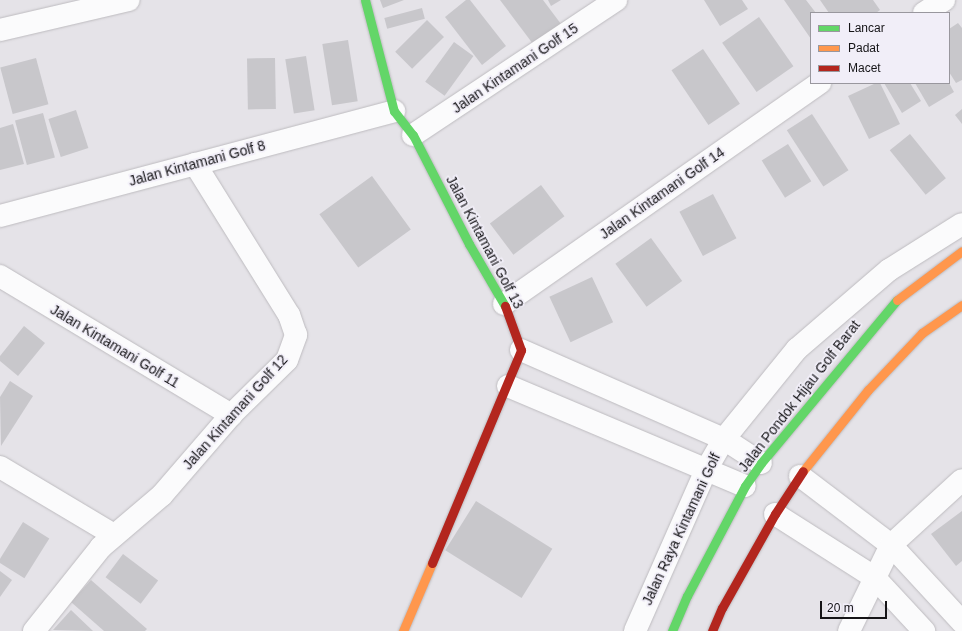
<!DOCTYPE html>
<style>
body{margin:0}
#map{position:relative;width:962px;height:631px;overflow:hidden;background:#e5e3e8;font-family:Arial,sans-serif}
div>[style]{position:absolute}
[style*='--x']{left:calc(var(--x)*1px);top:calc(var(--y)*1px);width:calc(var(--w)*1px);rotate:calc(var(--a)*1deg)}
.building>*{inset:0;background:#c8c7cb;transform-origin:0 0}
.roads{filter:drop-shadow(0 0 1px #bdbbbf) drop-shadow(0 0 1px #bdbbbf)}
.street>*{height:22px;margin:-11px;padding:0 11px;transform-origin:11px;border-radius:11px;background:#fbfbfc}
.fast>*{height:9px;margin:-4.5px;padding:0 4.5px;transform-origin:4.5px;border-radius:4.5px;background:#63d668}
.slow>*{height:9px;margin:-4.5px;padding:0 4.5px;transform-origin:4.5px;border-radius:4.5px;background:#ff974d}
.jam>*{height:9px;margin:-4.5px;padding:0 4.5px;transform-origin:4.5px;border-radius:4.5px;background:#b3261e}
span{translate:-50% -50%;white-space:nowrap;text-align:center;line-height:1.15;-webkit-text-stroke:3.5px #f1eef8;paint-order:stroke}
.street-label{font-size:14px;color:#151417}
.legend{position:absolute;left:810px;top:12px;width:140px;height:72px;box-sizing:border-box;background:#f1eef8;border:1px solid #99979e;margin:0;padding:5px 7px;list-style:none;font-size:12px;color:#151417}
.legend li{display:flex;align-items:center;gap:8px;height:20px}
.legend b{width:20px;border:1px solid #99979e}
.scale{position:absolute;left:820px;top:601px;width:67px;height:18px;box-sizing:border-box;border:2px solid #151417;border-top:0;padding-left:5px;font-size:12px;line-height:14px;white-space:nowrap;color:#151417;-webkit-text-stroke:3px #f1eef8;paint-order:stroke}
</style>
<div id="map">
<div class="building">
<i style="clip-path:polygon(380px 0,404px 0,383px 8px)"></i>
<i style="clip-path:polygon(466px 0,470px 0,506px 46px,482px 65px,445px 17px)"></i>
<i style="clip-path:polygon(500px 0,543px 0,561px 24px,533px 44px)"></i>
<i style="clip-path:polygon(548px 0,561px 0,551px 6px)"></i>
<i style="clip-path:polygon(704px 0,742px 0,748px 9px,720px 26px)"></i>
<i style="clip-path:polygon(784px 0,806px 0,816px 13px,811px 13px,811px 39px)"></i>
<i style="clip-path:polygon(820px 0,873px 0,880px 10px,876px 13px,829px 13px)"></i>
<i style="left:422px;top:8px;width:11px;height:39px;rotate:75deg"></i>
<i style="left:759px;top:17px;width:60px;height:45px;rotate:55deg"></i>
<i style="left:427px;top:20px;width:24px;height:45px;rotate:45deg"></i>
<i style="clip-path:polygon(958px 23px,962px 28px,962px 80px,956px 83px,949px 72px,949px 29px)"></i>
<i style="left:348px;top:40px;width:62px;height:26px;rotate:81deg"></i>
<i style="left:454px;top:42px;width:24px;height:49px;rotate:36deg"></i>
<i style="left:703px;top:49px;width:66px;height:38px;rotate:56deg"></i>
<i style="left:306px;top:56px;width:55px;height:21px;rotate:81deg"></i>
<i style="left:36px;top:58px;width:48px;height:37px;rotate:75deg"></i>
<i style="left:275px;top:58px;width:51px;height:28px;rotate:89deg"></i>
<i style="clip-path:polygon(876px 83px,880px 83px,900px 124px,869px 139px,848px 96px)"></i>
<i style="clip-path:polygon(884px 83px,910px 83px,921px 101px,902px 113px)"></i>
<i style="clip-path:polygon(915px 83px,949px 83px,954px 92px,929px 107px)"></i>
<i style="clip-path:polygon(962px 109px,962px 124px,955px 115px)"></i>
<i style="left:76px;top:110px;width:40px;height:29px;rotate:72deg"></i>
<i style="left:43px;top:113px;width:46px;height:29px;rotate:75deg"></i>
<i style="left:812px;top:114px;width:67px;height:30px;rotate:57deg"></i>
<i style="clip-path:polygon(13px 124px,24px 164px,0 170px,0 128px)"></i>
<i style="left:910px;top:134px;width:57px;height:26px;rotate:51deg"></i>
<i style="left:788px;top:144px;width:44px;height:31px;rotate:58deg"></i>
<i style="left:372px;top:176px;width:66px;height:65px;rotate:54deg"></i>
<i style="left:541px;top:185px;width:39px;height:64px;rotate:53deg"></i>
<i style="left:713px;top:194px;width:50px;height:38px;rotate:62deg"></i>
<i style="left:651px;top:238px;width:53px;height:44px;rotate:54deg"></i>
<i style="left:592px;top:277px;width:50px;height:47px;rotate:65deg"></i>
<i style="clip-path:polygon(24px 326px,45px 343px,18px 376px,0 361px,0 356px)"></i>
<i style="clip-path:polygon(10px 381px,33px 396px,1px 446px,0 397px)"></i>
<i style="left:476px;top:501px;width:90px;height:58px;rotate:32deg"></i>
<i style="clip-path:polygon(962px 511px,962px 561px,956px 566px,931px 534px)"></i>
<i style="left:23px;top:522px;width:31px;height:47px;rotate:32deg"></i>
<i style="left:123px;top:554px;width:44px;height:29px;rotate:37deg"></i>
<i style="clip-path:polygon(0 571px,12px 580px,0 597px)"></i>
<i style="clip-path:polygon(91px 580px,147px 629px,145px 631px,104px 631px,71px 602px)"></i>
<i style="clip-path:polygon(71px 610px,93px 631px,53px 630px)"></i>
</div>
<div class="roads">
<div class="street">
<i style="--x:924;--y:13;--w:24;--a:-33"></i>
<i style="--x:0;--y:30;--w:132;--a:-13.1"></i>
<i style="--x:413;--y:135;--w:244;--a:-33.6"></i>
<i style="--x:0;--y:216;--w:408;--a:-14.9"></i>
<i style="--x:0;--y:276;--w:270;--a:31"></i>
<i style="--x:504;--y:304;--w:386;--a:-35"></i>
<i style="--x:521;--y:350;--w:222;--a:23.7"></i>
<i style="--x:724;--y:439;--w:44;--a:33"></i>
<i style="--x:508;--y:386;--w:257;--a:22.9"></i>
<i style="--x:0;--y:467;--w:133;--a:30.8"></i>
<i style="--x:800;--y:476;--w:114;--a:37.2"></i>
<i style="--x:891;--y:545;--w:105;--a:47.3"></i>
<i style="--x:775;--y:514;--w:117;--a:32.5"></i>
<i style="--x:874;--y:577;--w:74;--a:47.2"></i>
<i style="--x:34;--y:631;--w:107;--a:-51.4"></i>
<i style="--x:101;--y:547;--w:80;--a:-40.4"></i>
<i style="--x:162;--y:495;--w:106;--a:-49.2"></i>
<i style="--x:231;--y:415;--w:78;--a:-44.5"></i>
<i style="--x:287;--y:360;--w:27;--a:-70"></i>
<i style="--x:296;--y:335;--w:21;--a:-109"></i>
<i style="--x:289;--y:315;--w:178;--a:-121.9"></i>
<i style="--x:635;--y:631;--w:176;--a:-66.2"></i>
<i style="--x:706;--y:470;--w:36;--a:-60"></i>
<i style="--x:724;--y:439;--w:116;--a:-51"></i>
<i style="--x:797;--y:349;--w:121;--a:-40.7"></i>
<i style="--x:889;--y:270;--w:86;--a:-32.2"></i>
<i style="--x:849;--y:631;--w:96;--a:-64"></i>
<i style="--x:891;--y:545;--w:96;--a:-42.5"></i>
</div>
<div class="fast">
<i style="--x:365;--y:0;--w:115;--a:75.4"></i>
<i style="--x:394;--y:111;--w:31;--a:52"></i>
<i style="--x:413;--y:135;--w:123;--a:62.8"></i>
<i style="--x:469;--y:244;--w:72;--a:59.9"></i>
<i style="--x:672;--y:631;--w:38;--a:-67"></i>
<i style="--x:687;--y:596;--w:124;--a:-62.2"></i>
<i style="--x:745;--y:486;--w:28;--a:-55"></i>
<i style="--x:761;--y:463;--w:212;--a:-50.2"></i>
</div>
<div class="slow">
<i style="--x:897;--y:300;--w:81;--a:-37"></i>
<i style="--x:803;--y:471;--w:104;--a:-51.3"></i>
<i style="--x:868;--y:390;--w:79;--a:-46.5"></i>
<i style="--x:922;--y:333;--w:49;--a:-35"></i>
<i style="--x:403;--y:631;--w:74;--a:-66.9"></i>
</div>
<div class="jam">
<i style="--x:432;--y:563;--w:231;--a:-67.3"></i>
<i style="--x:521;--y:350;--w:47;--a:-110"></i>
<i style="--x:712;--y:631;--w:25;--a:-67"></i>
<i style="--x:722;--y:608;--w:108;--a:-60.6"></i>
<i style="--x:775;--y:514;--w:51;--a:-56.9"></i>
</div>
</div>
<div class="street-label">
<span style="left:515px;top:68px;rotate:-34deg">Jalan Kintamani Golf 15</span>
<span style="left:197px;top:163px;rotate:-15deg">Jalan Kintamani Golf 8</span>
<span style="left:662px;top:193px;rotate:-35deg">Jalan Kintamani Golf 14</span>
<span style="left:485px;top:242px;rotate:62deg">Jalan Kintamani Golf 13</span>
<span style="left:115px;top:346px;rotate:31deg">Jalan Kintamani Golf 11</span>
<span style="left:799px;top:396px;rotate:-52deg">Jalan Pondok Hijau Golf Barat</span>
<span style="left:235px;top:412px;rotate:-48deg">Jalan Kintamani Golf 12</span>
<span style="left:681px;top:529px;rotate:-65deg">Jalan Raya Kintamani Golf</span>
</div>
<ul class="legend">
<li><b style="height:5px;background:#63d668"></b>Lancar</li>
<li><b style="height:5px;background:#ff974d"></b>Padat</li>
<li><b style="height:5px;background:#b3261e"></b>Macet</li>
</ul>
<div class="scale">20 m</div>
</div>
